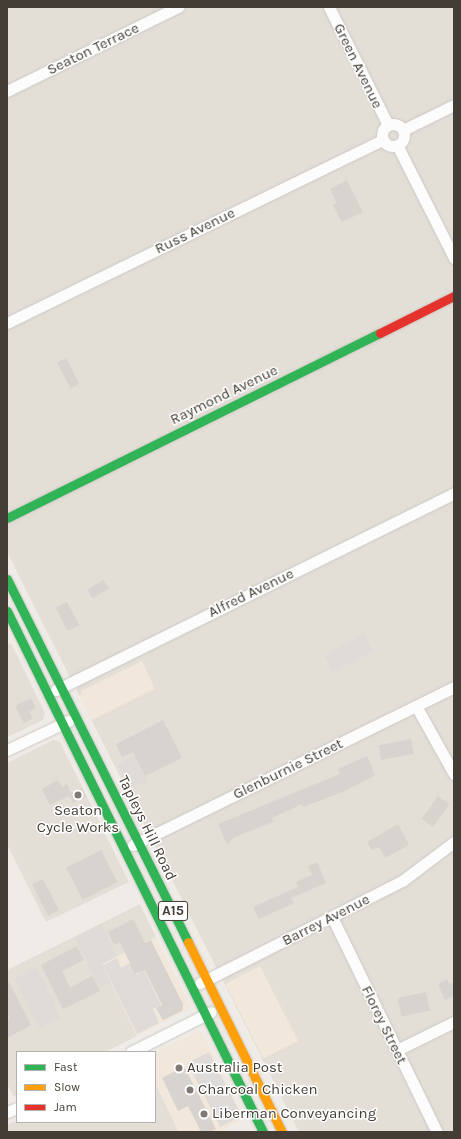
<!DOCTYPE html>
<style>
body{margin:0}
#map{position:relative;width:461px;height:1139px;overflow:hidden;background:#efece8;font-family:Karla,sans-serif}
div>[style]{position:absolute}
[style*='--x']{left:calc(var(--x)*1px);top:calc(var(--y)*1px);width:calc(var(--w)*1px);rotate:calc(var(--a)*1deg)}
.residential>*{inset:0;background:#e3ded6}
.commercial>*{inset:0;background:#f2e7db;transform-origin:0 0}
.parking>*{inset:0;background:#dedbd8;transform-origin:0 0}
.building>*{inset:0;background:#d7d3cf;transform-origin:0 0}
.roads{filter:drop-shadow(0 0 1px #cbc8c4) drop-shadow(0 0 1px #cbc8c4)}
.street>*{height:11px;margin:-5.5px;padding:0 5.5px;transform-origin:5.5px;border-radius:5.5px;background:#fdfcfc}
.street>.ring{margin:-5.5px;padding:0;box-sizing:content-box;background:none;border:11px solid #fdfcfc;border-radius:50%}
.fast>*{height:9px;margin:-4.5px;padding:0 4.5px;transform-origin:4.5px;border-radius:4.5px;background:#30b455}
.slow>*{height:9px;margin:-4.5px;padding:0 4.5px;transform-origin:4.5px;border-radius:4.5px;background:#ff9f0a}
.jam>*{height:9px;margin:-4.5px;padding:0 4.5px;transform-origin:4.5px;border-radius:4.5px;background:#e5322d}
.dots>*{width:11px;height:11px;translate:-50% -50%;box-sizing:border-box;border:2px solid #fff;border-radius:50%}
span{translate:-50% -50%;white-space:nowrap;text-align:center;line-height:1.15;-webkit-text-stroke:3px #fff;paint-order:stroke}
.shield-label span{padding:1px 3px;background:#fff;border:1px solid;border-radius:3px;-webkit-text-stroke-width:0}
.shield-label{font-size:14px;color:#443d35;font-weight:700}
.street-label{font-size:15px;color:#443d35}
.poi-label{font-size:15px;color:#443d35}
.left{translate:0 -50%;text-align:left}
.frame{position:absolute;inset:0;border:8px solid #443d35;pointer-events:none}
.legend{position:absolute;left:16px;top:1051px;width:140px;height:72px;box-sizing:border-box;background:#fff;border:1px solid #b4b1ae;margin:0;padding:5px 7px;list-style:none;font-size:12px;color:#443d35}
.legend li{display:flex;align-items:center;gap:8px;height:20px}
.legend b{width:20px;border:1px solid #b4b1ae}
</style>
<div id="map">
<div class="residential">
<i style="clip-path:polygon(7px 7px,454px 7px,454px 1132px,299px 1132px,7px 552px)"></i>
<i style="clip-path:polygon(11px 643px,45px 713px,43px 720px,7px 737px,7px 645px)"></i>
<i style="clip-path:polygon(53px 740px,60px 742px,129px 882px,46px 922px,7px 844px,7px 763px)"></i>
<i style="clip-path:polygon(140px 904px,156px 937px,102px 964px,137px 1036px,105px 1052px,17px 1052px,17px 1095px,14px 1097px,7px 1084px,7px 970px)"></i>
<i style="clip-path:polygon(155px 1083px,179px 1132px,7px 1132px,7px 1125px,17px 1120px,155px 1122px)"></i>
</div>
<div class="commercial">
<i style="clip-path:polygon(142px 661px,155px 689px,92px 720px,80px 697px,81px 691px)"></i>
<i style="clip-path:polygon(156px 937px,190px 1005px,187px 1011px,137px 1036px,102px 964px)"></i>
<i style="left:260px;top:966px;width:84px;height:39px;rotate:63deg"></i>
<i style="clip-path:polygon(201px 1030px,243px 1115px,241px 1121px,219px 1132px,179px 1132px,155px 1083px,155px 1052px)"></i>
</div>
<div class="parking">
<i style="left:364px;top:634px;width:19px;height:45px;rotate:62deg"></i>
<i style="left:135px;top:756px;width:27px;height:19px;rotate:63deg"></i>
<i style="clip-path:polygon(101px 924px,117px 956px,102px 964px,111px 983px,100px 988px,75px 938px)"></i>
<i style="clip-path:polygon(117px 958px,121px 968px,130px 963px,136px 975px,144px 970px,161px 1005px,153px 1009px,159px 1023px,137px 1034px,103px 965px)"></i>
<i style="left:36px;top:968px;width:55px;height:23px;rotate:64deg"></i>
<i style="left:209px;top:1052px;width:72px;height:24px;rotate:63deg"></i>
</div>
<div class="building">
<i style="clip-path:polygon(347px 180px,363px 212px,342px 222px,333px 205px,337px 203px,330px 189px)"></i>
<i style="left:66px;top:358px;width:29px;height:10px;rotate:63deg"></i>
<i style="left:104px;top:580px;width:10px;height:19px;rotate:61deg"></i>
<i style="left:67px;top:602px;width:26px;height:13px;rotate:62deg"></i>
<i style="clip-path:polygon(31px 698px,36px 708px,29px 712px,33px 718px,24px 723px,15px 706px)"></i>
<i style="clip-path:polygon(163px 720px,182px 758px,145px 776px,133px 752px,122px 757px,116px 744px)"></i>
<i style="left:411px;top:739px;width:15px;height:33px;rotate:79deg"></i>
<i style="clip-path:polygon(367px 756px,375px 775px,347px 790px,303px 807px,302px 804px,272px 818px,273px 822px,235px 837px,227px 844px,218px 824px,340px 774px,338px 769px)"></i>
<i style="clip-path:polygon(58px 780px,62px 787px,67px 784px,71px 793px,82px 788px,86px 797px,73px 803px,69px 796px,50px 805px,42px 789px)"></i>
<i style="left:438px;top:796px;width:14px;height:28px;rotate:36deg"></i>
<i style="clip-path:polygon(398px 824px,409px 845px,385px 858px,379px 847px,372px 850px,367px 842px)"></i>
<i style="left:101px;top:850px;width:36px;height:39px;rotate:63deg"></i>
<i style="clip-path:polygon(317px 862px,326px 883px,291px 898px,294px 903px,259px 919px,253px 907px,298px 887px,296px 882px,312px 875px,308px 866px)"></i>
<i style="left:43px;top:879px;width:35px;height:12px;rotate:63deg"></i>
<i style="clip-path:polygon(133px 919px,145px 943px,151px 940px,183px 1004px,182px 1011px,163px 1020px,156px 1008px,162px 1005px,145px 970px,135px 974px,120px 942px,114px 945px,108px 932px)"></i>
<i style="clip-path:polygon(77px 946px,84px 960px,62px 971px,70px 988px,92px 976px,100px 991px,63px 1009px,41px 965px)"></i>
<i style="clip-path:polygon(7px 978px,31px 1025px,7px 1038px,7px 1020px,10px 1019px,7px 1013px)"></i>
<i style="clip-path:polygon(447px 979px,450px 984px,454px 982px,454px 996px,445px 1000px,438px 984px)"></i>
<i style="left:426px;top:992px;width:19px;height:29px;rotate:78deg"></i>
<i style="clip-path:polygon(184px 1066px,216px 1129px,210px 1132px,201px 1132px,188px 1106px,178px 1111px,162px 1078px)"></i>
</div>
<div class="roads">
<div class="street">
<i style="--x:329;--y:7;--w:132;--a:63.4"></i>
<i style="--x:7;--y:91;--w:191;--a:-26.2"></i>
<i class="ring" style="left:382px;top:124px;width:11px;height:11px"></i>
<i style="--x:403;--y:130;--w:57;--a:-26.1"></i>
<i style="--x:397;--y:145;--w:127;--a:63.2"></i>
<i style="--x:7;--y:323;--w:418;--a:-26"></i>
<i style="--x:56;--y:690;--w:444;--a:-26.3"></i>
<i style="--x:416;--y:706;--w:78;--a:60.8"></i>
<i style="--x:7;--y:750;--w:68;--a:-25.4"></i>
<i style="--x:133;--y:845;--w:358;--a:-26.2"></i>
<i style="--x:332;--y:917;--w:239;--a:64"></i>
<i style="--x:200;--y:983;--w:226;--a:-26.8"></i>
<i style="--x:402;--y:881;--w:65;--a:-36.9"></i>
<i style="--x:397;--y:1050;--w:64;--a:-26.2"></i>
<i style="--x:131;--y:1052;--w:89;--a:-26.6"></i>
<i style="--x:7;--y:1112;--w:11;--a:-22"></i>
</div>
<div class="fast">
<i style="--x:7;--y:518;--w:416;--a:-26.4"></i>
<i style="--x:7;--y:579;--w:406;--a:63.5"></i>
<i style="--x:7;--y:611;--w:580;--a:63.83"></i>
</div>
<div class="slow">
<i style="--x:188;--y:942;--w:212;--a:63.7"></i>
</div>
<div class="jam">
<i style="--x:380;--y:333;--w:83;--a:-26.6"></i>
</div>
</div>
<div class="dots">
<i style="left:78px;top:795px;background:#807a74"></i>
<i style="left:179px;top:1068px;background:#807a74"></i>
<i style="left:190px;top:1090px;background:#807a74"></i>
<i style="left:204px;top:1114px;background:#807a74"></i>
</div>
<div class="shield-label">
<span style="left:173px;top:911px">A15</span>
</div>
<div class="street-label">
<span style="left:93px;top:49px;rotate:-26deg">Seaton Terrace</span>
<span style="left:358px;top:66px;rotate:64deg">Green Avenue</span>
<span style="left:195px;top:231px;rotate:-26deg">Russ Avenue</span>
<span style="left:224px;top:395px;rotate:-26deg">Raymond Avenue</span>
<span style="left:251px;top:593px;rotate:-26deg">Alfred Avenue</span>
<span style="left:288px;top:769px;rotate:-26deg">Glenburnie Street</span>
<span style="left:147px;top:828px;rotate:64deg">Tapleys Hill Road</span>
<span style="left:326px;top:920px;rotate:-27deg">Barrey Avenue</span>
<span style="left:384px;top:1025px;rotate:64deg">Florey Street</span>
</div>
<div class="poi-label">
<span style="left:78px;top:819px">Seaton<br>Cycle Works</span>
<span class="left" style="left:187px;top:1068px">Australia Post</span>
<span class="left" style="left:198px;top:1090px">Charcoal Chicken</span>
<span class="left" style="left:212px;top:1114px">Liberman Conveyancing</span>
</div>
<div class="frame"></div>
<ul class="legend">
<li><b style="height:5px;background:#30b455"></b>Fast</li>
<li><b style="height:5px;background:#ff9f0a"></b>Slow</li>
<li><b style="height:5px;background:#e5322d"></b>Jam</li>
</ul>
</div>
